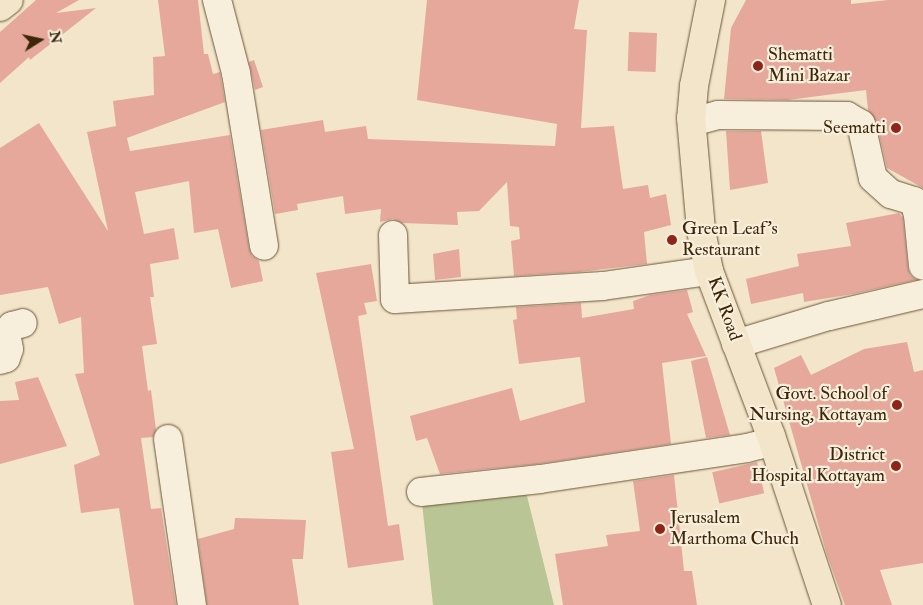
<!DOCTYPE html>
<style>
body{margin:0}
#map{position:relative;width:923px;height:605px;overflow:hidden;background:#f3e5c9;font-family:"IM FELL Double Pica",serif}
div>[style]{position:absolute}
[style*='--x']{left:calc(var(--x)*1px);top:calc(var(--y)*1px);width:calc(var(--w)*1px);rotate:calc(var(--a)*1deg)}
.green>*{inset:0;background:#bac596}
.building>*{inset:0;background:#e5a89b;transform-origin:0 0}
.roads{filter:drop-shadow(0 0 1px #695638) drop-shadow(0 0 1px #695638)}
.minor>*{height:28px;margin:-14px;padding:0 14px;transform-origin:14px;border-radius:14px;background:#f7eedc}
.major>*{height:28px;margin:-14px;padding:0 14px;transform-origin:14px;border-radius:14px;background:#f3e5c9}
.dots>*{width:14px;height:14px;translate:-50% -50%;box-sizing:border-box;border:2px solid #f7eedc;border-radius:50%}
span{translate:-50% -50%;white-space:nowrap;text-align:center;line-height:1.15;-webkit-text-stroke:4.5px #f7eedc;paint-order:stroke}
.poi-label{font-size:18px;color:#3b2708}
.left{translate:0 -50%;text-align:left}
.right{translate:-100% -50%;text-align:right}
.street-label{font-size:18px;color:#3b2708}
.north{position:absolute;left:15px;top:15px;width:50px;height:50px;-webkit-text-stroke:4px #f7eedc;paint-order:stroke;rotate:80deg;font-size:14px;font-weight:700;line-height:20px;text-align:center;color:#3b2708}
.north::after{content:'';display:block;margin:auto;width:18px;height:22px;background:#3b2708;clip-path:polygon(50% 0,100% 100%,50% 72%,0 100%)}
</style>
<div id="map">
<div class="green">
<i style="clip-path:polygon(525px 488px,554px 605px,433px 605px,422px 503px)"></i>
</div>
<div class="building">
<i style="clip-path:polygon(36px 0,79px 0,56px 13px,96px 8px,30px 60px,29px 57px,0 83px,0 32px)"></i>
<i style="clip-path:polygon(158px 0,198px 0,204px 54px,208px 54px,213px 74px,220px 72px,225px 102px,127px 138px,130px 151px,230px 135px,249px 248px,252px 256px,259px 261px,263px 281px,231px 288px,218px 229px,194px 233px,189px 181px,135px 192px,144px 234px,174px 228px,179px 259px,150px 264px,154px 297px,150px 297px,157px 344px,142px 346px,148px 391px,151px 390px,156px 430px,153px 437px,141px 438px,151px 509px,161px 508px,176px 605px,134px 605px,119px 508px,81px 513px,74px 465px,100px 455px,75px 374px,84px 373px,81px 317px,59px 324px,48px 287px,0 295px,0 148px,39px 123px,108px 231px,87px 132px,116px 126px,113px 101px,154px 95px,153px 57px,165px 56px)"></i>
<i style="clip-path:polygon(427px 0,579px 0,574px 29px,587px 30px,581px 128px,614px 126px,623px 189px,648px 185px,650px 198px,666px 194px,671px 225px,644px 232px,647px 264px,579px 272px,514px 276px,511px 241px,520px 239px,519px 227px,510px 226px,507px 182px,479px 211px,457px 212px,458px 225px,402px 223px,393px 219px,380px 222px,381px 209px,345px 214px,343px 196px,297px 204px,298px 210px,275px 214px,261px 130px,323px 120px,325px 132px,366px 126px,368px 139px,555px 146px,557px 124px,417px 100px)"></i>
<i style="clip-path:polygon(746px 0,851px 0,851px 4px,888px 0,923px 0,923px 188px,887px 168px,876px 121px,868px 110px,866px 90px,787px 100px,724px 99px,731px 28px)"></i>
<i style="left:629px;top:32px;width:28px;height:39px;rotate:2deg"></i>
<i style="clip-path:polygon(254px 60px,263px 87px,255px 90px,249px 62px)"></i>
<i style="clip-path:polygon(726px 131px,761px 131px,768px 183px,730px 190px)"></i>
<i style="clip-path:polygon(899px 213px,903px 218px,908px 268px,910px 275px,916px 280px,853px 294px,804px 302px,803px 293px,751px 304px,746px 279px,799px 266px,797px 254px,851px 246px,846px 223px)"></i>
<i style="clip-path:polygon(459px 249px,461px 277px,435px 280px,433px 254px)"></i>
<i style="clip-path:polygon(371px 264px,377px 301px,364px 303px,367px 314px,358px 316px,388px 526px,399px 524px,404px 560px,348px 568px,331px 452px,354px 449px,316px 273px)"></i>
<i style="clip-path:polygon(687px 290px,693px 312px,687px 314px,706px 356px,662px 363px,671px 444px,538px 464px,440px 474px,427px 438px,416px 441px,410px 416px,512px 388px,520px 421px,585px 402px,580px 357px,519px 364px,513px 320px,517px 319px,516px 307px,581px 303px,582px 318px,634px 309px,633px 301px,650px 295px)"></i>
<i style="clip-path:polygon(907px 342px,914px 372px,923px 370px,923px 563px,880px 570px,892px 605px,845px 605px,827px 555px,774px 368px,801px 355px,811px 375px,864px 349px)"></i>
<i style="clip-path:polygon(707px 357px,730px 435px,706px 438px,691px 361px)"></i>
<i style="clip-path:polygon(38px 377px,67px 446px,0 464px,0 401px,19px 400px,15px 382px)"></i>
<i style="left:757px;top:462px;width:32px;height:46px;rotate:77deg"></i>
<i style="clip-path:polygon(674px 475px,684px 571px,692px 571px,697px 605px,563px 605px,555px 554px,608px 546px,606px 535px,640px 531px,633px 481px)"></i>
<i style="clip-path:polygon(235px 518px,306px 520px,303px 559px,292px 559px,299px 605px,207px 605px,198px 539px,234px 529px)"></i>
</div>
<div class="roads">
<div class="minor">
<i style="--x:217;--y:0;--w:75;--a:75.4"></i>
<i style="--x:236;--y:73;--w:175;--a:80.8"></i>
<i style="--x:692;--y:122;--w:27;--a:-15"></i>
<i style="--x:718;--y:115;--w:129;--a:0.4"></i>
<i style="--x:847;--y:116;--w:16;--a:30"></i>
<i style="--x:861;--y:124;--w:55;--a:77.5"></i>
<i style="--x:873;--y:178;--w:24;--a:42"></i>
<i style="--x:891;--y:194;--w:24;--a:17"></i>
<i style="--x:914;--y:201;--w:15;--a:74"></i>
<i style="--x:918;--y:215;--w:51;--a:84.4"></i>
<i style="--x:393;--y:235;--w:64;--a:88.2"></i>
<i style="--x:395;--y:299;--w:208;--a:-3.6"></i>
<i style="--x:603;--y:286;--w:107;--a:-8.1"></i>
<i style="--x:736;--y:344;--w:97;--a:-16.8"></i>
<i style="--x:829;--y:316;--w:97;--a:-13.2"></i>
<i style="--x:0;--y:360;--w:6;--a:-18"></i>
<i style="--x:6;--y:358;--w:9;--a:-72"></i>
<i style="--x:9;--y:349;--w:15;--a:-101"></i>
<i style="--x:6;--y:334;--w:10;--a:-53"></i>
<i style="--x:12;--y:326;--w:11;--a:-15"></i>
<i style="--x:168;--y:439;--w:168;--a:81.8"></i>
<i style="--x:421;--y:492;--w:120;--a:-6.2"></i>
<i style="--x:540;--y:479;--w:209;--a:-8.5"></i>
<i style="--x:747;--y:448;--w:25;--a:-14"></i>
</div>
<div class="major">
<i style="--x:711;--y:0;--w:88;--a:101.2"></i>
<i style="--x:694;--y:86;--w:32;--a:95"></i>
<i style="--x:691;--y:118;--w:112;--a:84.9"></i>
<i style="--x:701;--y:230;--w:42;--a:79"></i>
<i style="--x:709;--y:271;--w:176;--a:69.4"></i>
<i style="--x:771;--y:436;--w:178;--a:71.7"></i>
<i style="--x:0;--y:7;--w:11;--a:-38"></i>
</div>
</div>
<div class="dots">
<i style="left:758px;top:66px;background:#8f2418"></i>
<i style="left:896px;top:128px;background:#8f2418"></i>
<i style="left:672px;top:240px;background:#8f2418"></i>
<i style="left:897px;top:405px;background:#8f2418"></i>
<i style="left:896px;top:466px;background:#8f2418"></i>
<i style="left:660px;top:529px;background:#8f2418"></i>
</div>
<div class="poi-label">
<span class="left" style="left:768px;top:66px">Shematti<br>Mini Bazar</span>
<span class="right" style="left:886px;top:128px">Seematti</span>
<span class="left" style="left:682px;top:240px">Green Leaf's<br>Restaurant</span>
<span class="right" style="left:887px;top:405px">Govt. School of<br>Nursing, Kottayam</span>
<span class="right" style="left:885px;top:466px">District<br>Hospital Kottayam</span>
<span class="left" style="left:670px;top:529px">Jerusalem<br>Marthoma Chuch</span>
</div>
<div class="street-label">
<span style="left:724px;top:309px;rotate:70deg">KK Road</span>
</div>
<div class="north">N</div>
</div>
